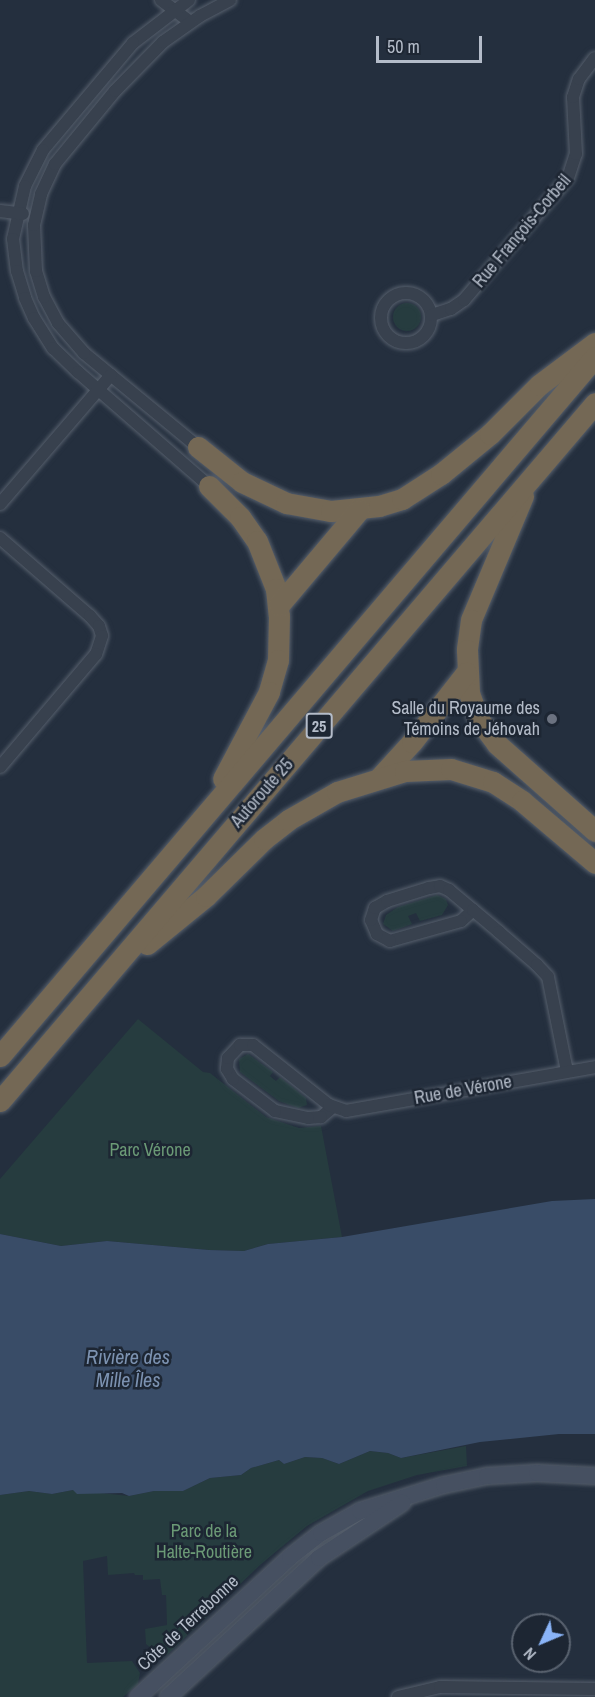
<!DOCTYPE html>
<meta charset="utf-8">
<style>
body{margin:0}
#map{position:relative;width:595px;height:1697px;overflow:hidden;background:#242f3e;font-family:"Archivo Narrow",sans-serif}
div>[style]{position:absolute}
[style*='--x']{left:calc(var(--x)*1px);top:calc(var(--y)*1px);width:calc(var(--w)*1px);rotate:calc(var(--a)*1deg)}
.green>*{inset:0;background:#263c3f}
.round{border-radius:50%}
.water>*{inset:0;background:#394c67}
.roads{filter:drop-shadow(0 0 2px #565f6c) drop-shadow(0 0 2px #565f6c)}
.minor>*{height:12px;margin:-6px;padding:0 6px;transform-origin:6px;border-radius:6px;background:#38414e}
.minor>.ring{margin:-6px;padding:0;box-sizing:content-box;background:none;border:12px solid #38414e;border-radius:50%}
.secondary>*{height:16px;margin:-8px;padding:0 8px;transform-origin:8px;border-radius:8px;background:#465061}
.motorway>*{height:21px;margin:-10.5px;padding:0 10.5px;transform-origin:10.5px;border-radius:10.5px;background:#746855}
.dots>*{width:16px;height:16px;translate:-50% -50%;box-sizing:border-box;border:3px solid #1d2633;border-radius:50%}
span{translate:-50% -50%;white-space:nowrap;text-align:center;line-height:1.15;-webkit-text-stroke:5px #1d2633;paint-order:stroke}
.shield-label span{padding:2px 4px;background:#1d2633;border:2px solid;border-radius:4px;-webkit-text-stroke-width:0}
.shield-label{font-size:16px;color:#b4bcc9;font-weight:700}
.street-label{font-size:18px;color:#b4bcc9}
.poi-label{font-size:18px;color:#b4bcc9}
.right{translate:-100% -50%;text-align:right}
.park-label{font-size:18px;color:#6b9a76}
.water-label{font-size:20px;color:#7c92b1;font-style:italic}
.north{position:absolute;left:511px;top:1613px;width:60px;height:60px;box-sizing:border-box;background:#1d2633;border:2px solid #59626f;border-radius:50%;rotate:226deg;font-size:16px;font-weight:700;line-height:24px;text-align:center;color:#b4bcc9}
.north::after{content:'';display:block;margin:auto;width:21px;height:27px;background:#8ab4f8;clip-path:polygon(50% 0,100% 100%,50% 72%,0 100%)}
.scale{position:absolute;left:376px;top:36px;width:106px;height:27px;box-sizing:border-box;border:3px solid #b4bcc9;border-top:0;padding-left:8px;font-size:18px;line-height:21px;white-space:nowrap;color:#b4bcc9;-webkit-text-stroke:4px #1d2633;paint-order:stroke}
</style>
<div id="map">
<div class="green">
<i class="round" style="left:393px;top:303px;width:28px;height:28px"></i>
<i style="clip-path:polygon(437px 895px,446px 899px,448px 905px,442px 915px,420px 921px,416px 913px,408px 916px,412px 924px,393px 931px,383px 924px,386px 915px,398px 907px)"></i>
<i style="clip-path:polygon(138px 1019px,203px 1072px,210px 1073px,266px 1117px,299px 1128px,321px 1126px,342px 1237px,268px 1244px,244px 1251px,209px 1250px,107px 1241px,61px 1246px,0 1234px,0 1179px)"></i>
<i style="clip-path:polygon(248px 1054px,273px 1072px,270px 1076px,276px 1081px,280px 1077px,306px 1098px,307px 1105px,298px 1108px,279px 1101px,240px 1072px,239px 1059px)"></i>
<i style="clip-path:polygon(466px 1446px,467px 1466px,417px 1475px,368px 1491px,307px 1526px,260px 1565px,167px 1655px,158px 1654px,146px 1644px,145px 1629px,167px 1625px,166px 1595px,162px 1595px,160px 1579px,143px 1580px,143px 1575px,135px 1575px,134px 1573px,108px 1575px,107px 1556px,83px 1561px,87px 1663px,132px 1661px,140px 1673px,138px 1684px,123px 1697px,0 1697px,0 1495px,29px 1491px,52px 1494px,73px 1490px,129px 1496px,154px 1491px,183px 1491px,210px 1478px,241px 1475px,251px 1468px,279px 1460px,284px 1464px,305px 1457px,322px 1458px,339px 1464px,370px 1451px,388px 1453px,401px 1458px)"></i>
</div>
<div class="water">
<i style="clip-path:polygon(595px 1199px,595px 1434px,559px 1434px,480px 1442px,401px 1458px,388px 1453px,370px 1451px,339px 1464px,322px 1458px,305px 1457px,284px 1464px,279px 1460px,251px 1468px,241px 1475px,210px 1478px,183px 1491px,154px 1491px,129px 1496px,122px 1493px,77px 1494px,73px 1490px,52px 1494px,29px 1491px,0 1495px,0 1234px,61px 1246px,107px 1241px,209px 1250px,244px 1251px,268px 1244px,342px 1237px,552px 1201px)"></i>
</div>
<div class="roads">
<div class="minor">
<i style="--x:161;--y:0;--w:36;--a:37"></i>
<i style="--x:189;--y:0;--w:71;--a:142.5"></i>
<i style="--x:133;--y:43;--w:140;--a:130.1"></i>
<i style="--x:43;--y:150;--w:40;--a:116.6"></i>
<i style="--x:25;--y:186;--w:54;--a:102.8"></i>
<i style="--x:13;--y:239;--w:32;--a:83"></i>
<i style="--x:17;--y:271;--w:28;--a:73"></i>
<i style="--x:25;--y:298;--w:22;--a:66"></i>
<i style="--x:34;--y:318;--w:36;--a:58"></i>
<i style="--x:53;--y:348;--w:35;--a:44"></i>
<i style="--x:78;--y:372;--w:174;--a:41"></i>
<i style="--x:0;--y:211;--w:23;--a:7"></i>
<i class="ring" style="left:381px;top:293px;width:38px;height:38px"></i>
<i style="--x:432;--y:315;--w:20;--a:-18"></i>
<i style="--x:451;--y:309;--w:16;--a:-35"></i>
<i style="--x:464;--y:300;--w:160;--a:-49.6"></i>
<i style="--x:568;--y:178;--w:25;--a:-72"></i>
<i style="--x:576;--y:154;--w:57;--a:-93"></i>
<i style="--x:573;--y:97;--w:19;--a:-72"></i>
<i style="--x:579;--y:79;--w:26;--a:-53"></i>
<i style="--x:198;--y:447;--w:148;--a:-140.5"></i>
<i style="--x:84;--y:353;--w:40;--a:-131"></i>
<i style="--x:58;--y:323;--w:30;--a:-118"></i>
<i style="--x:44;--y:297;--w:27;--a:-107"></i>
<i style="--x:36;--y:271;--w:46;--a:-92.5"></i>
<i style="--x:34;--y:225;--w:32;--a:-77"></i>
<i style="--x:41;--y:194;--w:33;--a:-65"></i>
<i style="--x:55;--y:164;--w:94;--a:-50.6"></i>
<i style="--x:115;--y:91;--w:69;--a:-45.6"></i>
<i style="--x:163;--y:42;--w:45;--a:-35.1"></i>
<i style="--x:200;--y:16;--w:34;--a:-28"></i>
<i style="--x:0;--y:504;--w:170;--a:-49.3"></i>
<i style="--x:0;--y:538;--w:119;--a:40.9"></i>
<i style="--x:90;--y:616;--w:13;--a:48"></i>
<i style="--x:99;--y:626;--w:10;--a:73"></i>
<i style="--x:102;--y:636;--w:19;--a:108"></i>
<i style="--x:96;--y:654;--w:148;--a:130.3"></i>
<i style="--x:473;--y:910;--w:16;--a:137"></i>
<i style="--x:461;--y:921;--w:74;--a:164.3"></i>
<i style="--x:390;--y:941;--w:15;--a:-152"></i>
<i style="--x:377;--y:934;--w:15;--a:-113"></i>
<i style="--x:371;--y:920;--w:13;--a:-72"></i>
<i style="--x:375;--y:908;--w:14;--a:-30"></i>
<i style="--x:387;--y:901;--w:44;--a:-17.2"></i>
<i style="--x:429;--y:888;--w:11;--a:-10"></i>
<i style="--x:440;--y:886;--w:10;--a:24"></i>
<i style="--x:449;--y:890;--w:31;--a:40"></i>
<i style="--x:473;--y:910;--w:34;--a:40"></i>
<i style="--x:499;--y:932;--w:50;--a:41"></i>
<i style="--x:537;--y:965;--w:16;--a:47"></i>
<i style="--x:548;--y:977;--w:96;--a:78.6"></i>
<i style="--x:333;--y:1107;--w:16;--a:140"></i>
<i style="--x:321;--y:1117;--w:13;--a:176"></i>
<i style="--x:308;--y:1118;--w:34;--a:-168"></i>
<i style="--x:275;--y:1111;--w:53;--a:-142.7"></i>
<i style="--x:233;--y:1079;--w:12;--a:-121"></i>
<i style="--x:227;--y:1069;--w:11;--a:-85"></i>
<i style="--x:228;--y:1058;--w:18;--a:-47"></i>
<i style="--x:240;--y:1045;--w:13;--a:0"></i>
<i style="--x:253;--y:1045;--w:97;--a:38.3"></i>
<i style="--x:329;--y:1105;--w:18;--a:19"></i>
<i style="--x:346;--y:1111;--w:253;--a:-10"></i>
<i style="--x:398;--y:1697;--w:43;--a:-13.4"></i>
<i style="--x:440;--y:1687;--w:155;--a:0.7"></i>
</div>
<div class="secondary">
<i style="--x:138;--y:1697;--w:207;--a:-42.6"></i>
<i style="--x:290;--y:1557;--w:39;--a:-38"></i>
<i style="--x:321;--y:1533;--w:45;--a:-29.4"></i>
<i style="--x:360;--y:1511;--w:88;--a:-17.2"></i>
<i style="--x:444;--y:1485;--w:44;--a:-11.8"></i>
<i style="--x:487;--y:1476;--w:50;--a:-3.4"></i>
<i style="--x:537;--y:1473;--w:58;--a:3"></i>
<i style="--x:168;--y:1697;--w:205;--a:-42.6"></i>
<i style="--x:319;--y:1558;--w:100;--a:-33.5"></i>
</div>
<div class="motorway">
<i style="--x:198;--y:447;--w:56;--a:38.5"></i>
<i style="--x:242;--y:482;--w:49;--a:25.5"></i>
<i style="--x:286;--y:503;--w:46;--a:10.1"></i>
<i style="--x:331;--y:511;--w:48;--a:-5.9"></i>
<i style="--x:379;--y:506;--w:24;--a:-17"></i>
<i style="--x:402;--y:499;--w:46;--a:-32.7"></i>
<i style="--x:441;--y:474;--w:63;--a:-39.2"></i>
<i style="--x:490;--y:434;--w:69;--a:-45"></i>
<i style="--x:539;--y:385;--w:70;--a:-36.9"></i>
<i style="--x:209;--y:486;--w:44;--a:45"></i>
<i style="--x:240;--y:517;--w:29;--a:55"></i>
<i style="--x:257;--y:541;--w:52;--a:68.4"></i>
<i style="--x:276;--y:589;--w:27;--a:84"></i>
<i style="--x:279;--y:616;--w:44;--a:91.3"></i>
<i style="--x:278;--y:660;--w:33;--a:106"></i>
<i style="--x:269;--y:692;--w:98;--a:117.9"></i>
<i style="--x:523;--y:496;--w:134;--a:112.8"></i>
<i style="--x:471;--y:620;--w:30;--a:98"></i>
<i style="--x:467;--y:650;--w:43;--a:87.3"></i>
<i style="--x:469;--y:693;--w:29;--a:70"></i>
<i style="--x:479;--y:720;--w:30;--a:53"></i>
<i style="--x:497;--y:744;--w:131;--a:41.6"></i>
<i style="--x:279;--y:605;--w:124;--a:-49.9"></i>
<i style="--x:380;--y:777;--w:47;--a:-47.6"></i>
<i style="--x:412;--y:742;--w:88;--a:-52"></i>
<i style="--x:147;--y:944;--w:76;--a:-39.1"></i>
<i style="--x:206;--y:896;--w:81;--a:-44.5"></i>
<i style="--x:264;--y:839;--w:31;--a:-38"></i>
<i style="--x:288;--y:820;--w:56;--a:-29.7"></i>
<i style="--x:337;--y:792;--w:71;--a:-17.2"></i>
<i style="--x:405;--y:771;--w:46;--a:-2.5"></i>
<i style="--x:451;--y:769;--w:44;--a:17.2"></i>
<i style="--x:493;--y:782;--w:35;--a:33"></i>
<i style="--x:522;--y:801;--w:96;--a:40.3"></i>
<i style="--x:0;--y:1056;--w:918;--a:-49.6"></i>
<i style="--x:0;--y:1101;--w:917;--a:-49.55"></i>
</div>
</div>
<div class="dots">
<i style="left:552px;top:719px;background:#6b7280"></i>
</div>
<div class="shield-label">
<span style="left:319px;top:726px">25</span>
</div>
<div class="street-label">
<span style="left:522px;top:231px;rotate:-50deg">Rue François-Corbeil</span>
<span style="left:262px;top:793px;rotate:-49deg">Autoroute 25</span>
<span style="left:463px;top:1090px;rotate:-10deg">Rue de Vérone</span>
<span style="left:188px;top:1623px;rotate:-43deg">Côte de Terrebonne</span>
</div>
<div class="poi-label">
<span class="right" style="left:540px;top:719px">Salle du Royaume des<br>Témoins de Jéhovah</span>
</div>
<div class="park-label">
<span style="left:150px;top:1150px">Parc Vérone</span>
<span style="left:204px;top:1542px">Parc de la<br>Halte-Routière</span>
</div>
<div class="water-label">
<span style="left:128px;top:1368px">Rivière des<br>Mille Îles</span>
</div>
<div class="north">N</div>
<div class="scale">50 m</div>
</div>
